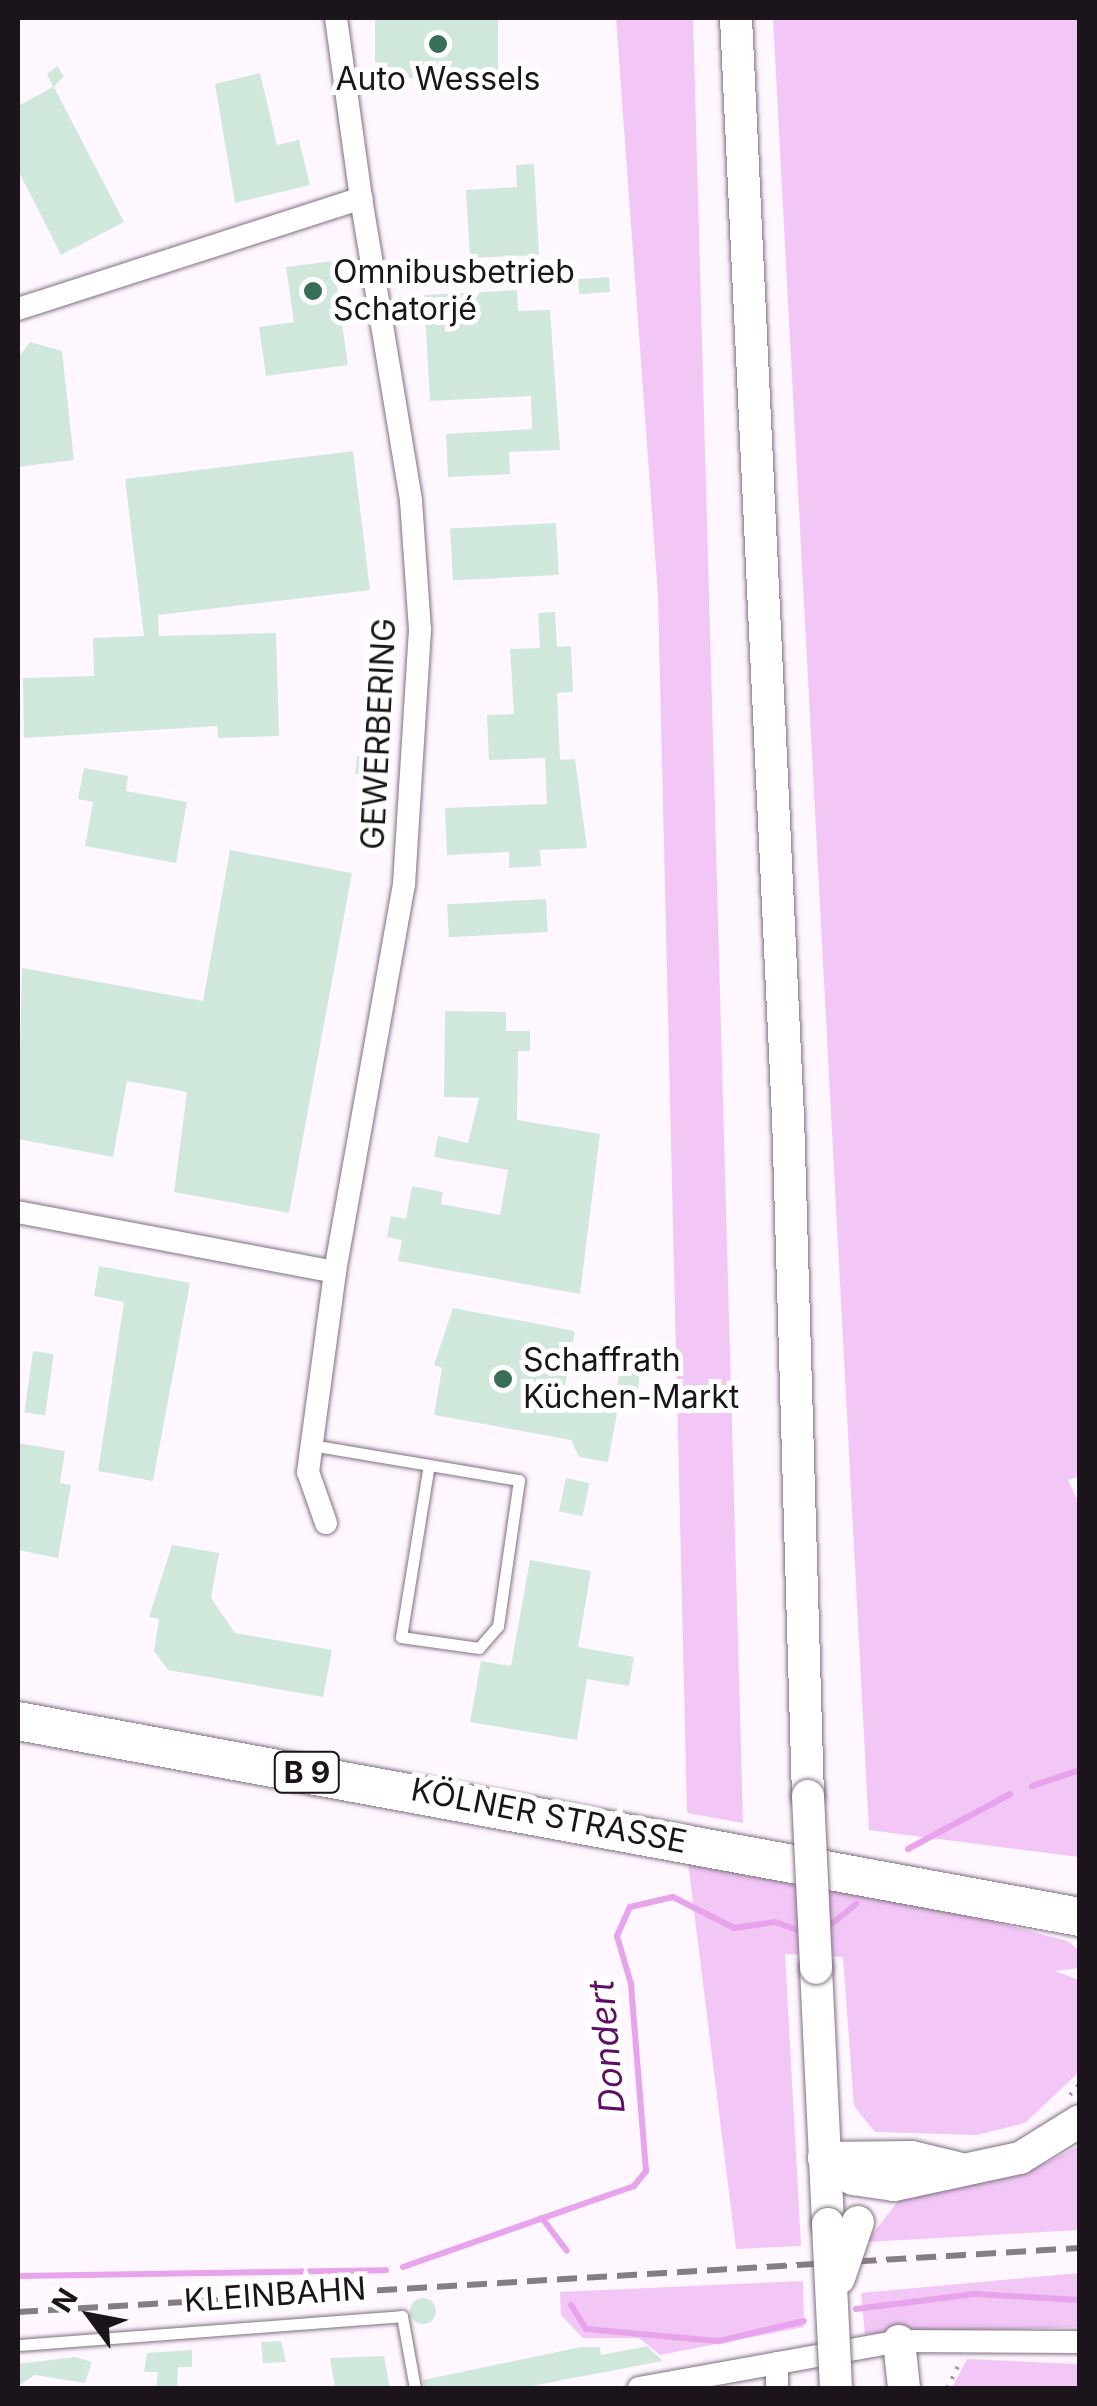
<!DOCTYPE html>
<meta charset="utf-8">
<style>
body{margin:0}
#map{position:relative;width:1097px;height:2406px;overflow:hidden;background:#fff7ff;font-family:Inter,sans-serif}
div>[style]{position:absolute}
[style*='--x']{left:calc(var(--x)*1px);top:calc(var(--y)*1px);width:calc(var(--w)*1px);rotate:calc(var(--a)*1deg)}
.green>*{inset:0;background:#f2c6f5}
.stream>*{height:6px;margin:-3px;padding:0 3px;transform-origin:3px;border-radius:3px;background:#e7a3eb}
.building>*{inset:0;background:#d0e8db;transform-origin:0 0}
.round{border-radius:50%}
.path>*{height:4px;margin-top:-2px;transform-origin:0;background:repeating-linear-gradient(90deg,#a099a0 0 2.5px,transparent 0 10.5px)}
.roads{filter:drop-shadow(0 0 2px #7f7080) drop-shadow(0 0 2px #7f7080)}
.lane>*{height:11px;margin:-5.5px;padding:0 5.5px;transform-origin:5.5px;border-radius:5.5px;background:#fff}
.street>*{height:22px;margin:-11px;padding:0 11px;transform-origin:11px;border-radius:11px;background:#fff}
.secondary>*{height:32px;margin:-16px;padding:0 16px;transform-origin:16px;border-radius:16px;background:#fff}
.primary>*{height:38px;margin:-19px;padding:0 19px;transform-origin:19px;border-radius:19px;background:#fff}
.rail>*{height:6px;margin-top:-3px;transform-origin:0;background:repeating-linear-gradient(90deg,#847d84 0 20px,transparent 0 30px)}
.bridges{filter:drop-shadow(0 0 2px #7f7080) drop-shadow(0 0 2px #7f7080)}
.secondary-bridge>*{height:32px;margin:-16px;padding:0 16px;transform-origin:16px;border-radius:16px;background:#fff}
.dots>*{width:28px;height:28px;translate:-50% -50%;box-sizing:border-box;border:5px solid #fff;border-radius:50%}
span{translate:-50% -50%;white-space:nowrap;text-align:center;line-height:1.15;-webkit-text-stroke:10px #fff;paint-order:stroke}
.shield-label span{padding:2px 8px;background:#fff;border:2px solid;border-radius:8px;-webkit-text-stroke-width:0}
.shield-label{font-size:30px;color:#1b151b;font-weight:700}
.poi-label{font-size:32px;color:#1b151b}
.left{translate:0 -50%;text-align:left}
.street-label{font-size:32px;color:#1b151b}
.water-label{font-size:35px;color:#600d66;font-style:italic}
.frame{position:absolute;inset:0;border:20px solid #1b151b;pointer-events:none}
.north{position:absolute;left:40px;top:2266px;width:100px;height:100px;-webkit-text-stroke:8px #fff;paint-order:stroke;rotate:302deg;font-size:28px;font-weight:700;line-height:40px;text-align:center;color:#1b151b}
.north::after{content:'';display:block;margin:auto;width:35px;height:45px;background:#1b151b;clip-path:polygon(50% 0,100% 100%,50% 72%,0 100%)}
</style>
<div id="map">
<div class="green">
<i style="clip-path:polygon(616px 18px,693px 18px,743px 1823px,687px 1813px,658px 595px)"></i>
<i style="clip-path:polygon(773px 18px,1079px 18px,1080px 1476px,1068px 1480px,1080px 1505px,1079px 1857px,869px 1830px)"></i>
<i style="clip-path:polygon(688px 1862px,931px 1905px,1067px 1941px,1079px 1950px,1079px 1968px,1055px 1971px,1079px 1980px,1079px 2072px,1025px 2123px,977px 2135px,875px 2132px,854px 2106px,843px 1957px,785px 1954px,801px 2246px,736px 2249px)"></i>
<i style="clip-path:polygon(1079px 2146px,1079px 2230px,866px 2242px,899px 2200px,1024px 2174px)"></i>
<i style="clip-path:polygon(1079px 2273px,1079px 2327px,865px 2334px,861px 2293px)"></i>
<i style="clip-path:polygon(803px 2281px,804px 2327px,660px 2355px,639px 2338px,583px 2338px,561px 2315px,560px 2292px)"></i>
<i style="clip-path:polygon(967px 2359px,1079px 2364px,1079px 2388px,952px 2388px)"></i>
</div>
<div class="stream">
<i style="--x:1032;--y:1786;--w:51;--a:-18.4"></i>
<i style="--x:908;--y:1849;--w:116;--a:-28.3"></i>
<i style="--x:823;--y:1931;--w:43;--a:-39.3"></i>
<i style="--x:542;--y:2218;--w:41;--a:52.9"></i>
<i style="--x:403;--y:2267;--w:245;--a:-19.3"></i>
<i style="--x:634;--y:2186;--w:19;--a:-51"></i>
<i style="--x:646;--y:2171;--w:188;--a:-94.6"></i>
<i style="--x:631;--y:1984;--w:50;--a:-106.3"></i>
<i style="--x:617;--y:1936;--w:32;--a:-66"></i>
<i style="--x:630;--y:1907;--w:44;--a:-13.1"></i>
<i style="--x:673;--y:1897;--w:68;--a:26.9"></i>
<i style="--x:734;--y:1928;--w:41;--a:-8.3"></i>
<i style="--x:775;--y:1922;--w:33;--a:20"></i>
<i style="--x:18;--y:2276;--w:368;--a:-0.9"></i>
<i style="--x:571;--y:2305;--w:28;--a:58"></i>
<i style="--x:586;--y:2329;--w:134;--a:5.2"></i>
<i style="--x:719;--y:2341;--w:87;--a:-13.2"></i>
<i style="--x:856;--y:2309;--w:119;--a:-7.2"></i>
<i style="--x:974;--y:2294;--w:106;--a:3.2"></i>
</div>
<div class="building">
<i style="left:375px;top:18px;width:123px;height:60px"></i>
<i style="clip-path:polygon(57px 66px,64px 76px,54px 87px,124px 222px,61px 255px,18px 170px,18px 106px,53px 87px,47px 74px)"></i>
<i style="clip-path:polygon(260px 73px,277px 145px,299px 140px,310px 185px,235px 203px,215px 84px)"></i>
<i style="clip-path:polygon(534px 164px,539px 255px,470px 258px,466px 190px,517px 187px,516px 165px)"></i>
<i style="clip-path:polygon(333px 261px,348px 365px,266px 376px,259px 327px,294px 322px,286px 267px)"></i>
<i style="left:609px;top:277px;width:15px;height:31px;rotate:86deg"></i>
<i style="clip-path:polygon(517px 290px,518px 311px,550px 310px,560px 450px,509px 452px,510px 474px,448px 477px,446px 434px,532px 429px,531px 396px,430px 401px,424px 295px)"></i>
<i style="clip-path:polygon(30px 342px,62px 351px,74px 460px,18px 467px,18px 358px)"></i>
<i style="clip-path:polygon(353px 451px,370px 590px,158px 615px,159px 636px,276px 633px,279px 736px,218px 738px,217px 726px,24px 738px,23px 678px,94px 676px,93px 638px,144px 636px,125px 479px)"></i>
<i style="left:556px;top:523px;width:52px;height:106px;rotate:87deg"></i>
<i style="clip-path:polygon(555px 612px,557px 647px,571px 646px,573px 692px,557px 693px,560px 760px,575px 759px,587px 848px,540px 850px,541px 866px,509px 868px,509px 852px,447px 855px,445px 808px,547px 804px,545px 758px,489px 760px,487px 715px,514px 714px,510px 649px,540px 648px,538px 613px)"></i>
<i style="left:357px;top:756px;width:21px;height:18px;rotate:5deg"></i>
<i style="clip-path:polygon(84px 768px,128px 776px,126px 791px,187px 802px,176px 863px,85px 846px,93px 802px,78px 799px)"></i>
<i style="clip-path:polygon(230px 850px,352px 873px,289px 1213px,174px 1192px,187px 1092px,127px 1081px,113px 1157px,18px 1139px,22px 968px,203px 1001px)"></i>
<i style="left:546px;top:899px;width:33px;height:99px;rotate:87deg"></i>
<i style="clip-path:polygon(445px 1011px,506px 1012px,506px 1031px,530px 1031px,530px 1051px,518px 1051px,517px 1120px,600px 1134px,580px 1294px,398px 1261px,402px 1240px,387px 1237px,391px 1216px,406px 1219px,412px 1186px,443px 1192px,441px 1204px,500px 1215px,508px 1170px,434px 1157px,438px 1136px,468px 1143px,479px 1098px,444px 1097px)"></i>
<i style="clip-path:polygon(99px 1266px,190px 1283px,153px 1481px,98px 1471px,124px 1302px,94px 1296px)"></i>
<i style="clip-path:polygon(453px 1308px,575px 1331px,564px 1390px,615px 1399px,620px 1368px,640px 1371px,636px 1405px,619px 1403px,608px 1462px,579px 1457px,571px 1440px,434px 1415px,442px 1368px,434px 1365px)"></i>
<i style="left:33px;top:1351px;width:21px;height:62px;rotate:8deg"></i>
<i style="clip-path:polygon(18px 1443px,65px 1451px,60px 1483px,71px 1485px,58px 1558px,18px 1550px)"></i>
<i style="left:566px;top:1478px;width:24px;height:34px;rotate:12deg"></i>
<i style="clip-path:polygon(172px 1545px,219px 1553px,211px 1598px,235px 1633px,332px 1650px,323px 1697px,168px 1670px,154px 1651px,159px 1619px,149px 1617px)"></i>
<i style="clip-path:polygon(530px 1560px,591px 1571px,578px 1647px,634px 1657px,629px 1686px,587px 1679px,577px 1740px,470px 1722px,481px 1661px,511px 1666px)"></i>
<i class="round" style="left:410px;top:2298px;width:26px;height:26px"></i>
<i style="clip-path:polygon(281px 2341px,286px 2362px,263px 2363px,261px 2342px)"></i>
<i style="clip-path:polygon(647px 2346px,663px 2361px,521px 2388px,424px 2388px,423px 2380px,581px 2347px,600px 2347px,601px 2355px)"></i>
<i style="clip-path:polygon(192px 2350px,192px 2367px,178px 2367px,177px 2388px,156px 2388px,158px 2372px,144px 2372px,147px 2353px)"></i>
<i style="clip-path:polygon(384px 2356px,390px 2388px,335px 2388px,330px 2358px)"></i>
<i style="clip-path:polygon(75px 2357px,92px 2362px,85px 2383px,35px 2375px,18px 2386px,18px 2364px)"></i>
</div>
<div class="path">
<i style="--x:1070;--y:2095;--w:16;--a:-50"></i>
<i style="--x:947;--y:2388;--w:30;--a:-63"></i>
</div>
<div class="roads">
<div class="lane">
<i style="--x:311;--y:1445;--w:211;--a:9.6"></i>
<i style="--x:519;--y:1480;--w:148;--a:98.2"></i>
<i style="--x:498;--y:1626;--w:29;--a:131"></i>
<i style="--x:479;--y:1648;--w:79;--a:-172"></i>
<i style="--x:401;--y:1637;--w:174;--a:-80.8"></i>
<i style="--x:18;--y:2345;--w:385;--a:-4.3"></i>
<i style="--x:402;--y:2316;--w:73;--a:79.8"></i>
</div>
<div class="street">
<i style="--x:336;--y:18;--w:182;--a:82.1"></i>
<i style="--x:18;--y:309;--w:361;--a:-17.9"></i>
<i style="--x:361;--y:198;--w:307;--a:80.6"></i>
<i style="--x:411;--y:501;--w:129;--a:86"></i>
<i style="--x:420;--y:630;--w:255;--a:93.6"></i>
<i style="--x:404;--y:884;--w:394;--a:100.1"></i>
<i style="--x:335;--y:1272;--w:323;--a:-169.3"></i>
<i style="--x:326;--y:1523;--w:54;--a:-109.4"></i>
<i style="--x:308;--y:1472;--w:202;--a:-82.3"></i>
<i style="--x:777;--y:2363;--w:25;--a:90"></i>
<i style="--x:639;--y:2388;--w:264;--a:-10.2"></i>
<i style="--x:899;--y:2341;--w:181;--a:0.3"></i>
</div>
<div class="secondary">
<i style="--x:736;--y:18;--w:1098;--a:87.29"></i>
<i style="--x:788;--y:1115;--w:681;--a:88.32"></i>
<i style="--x:816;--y:1968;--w:256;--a:87.3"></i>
<i style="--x:824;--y:2158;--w:36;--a:36"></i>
<i style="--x:853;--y:2179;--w:41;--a:8.3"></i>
<i style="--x:894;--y:2185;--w:129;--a:-12.1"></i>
<i style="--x:1020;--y:2158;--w:70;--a:-31.7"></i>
<i style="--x:824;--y:2158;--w:88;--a:-0.7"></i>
<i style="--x:912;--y:2157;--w:46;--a:13.7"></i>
<i style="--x:899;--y:2341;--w:47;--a:83.9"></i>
</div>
<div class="primary">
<i style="--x:18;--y:1721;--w:1080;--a:10.46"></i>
</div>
</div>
<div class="rail">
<i style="--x:18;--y:2312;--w:1064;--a:-3.45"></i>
</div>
<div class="bridges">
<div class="secondary-bridge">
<i style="--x:808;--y:1796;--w:172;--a:87.3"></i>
<i style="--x:828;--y:2224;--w:164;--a:87.2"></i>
<i style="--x:839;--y:2278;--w:59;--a:-71.3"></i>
</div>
</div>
<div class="dots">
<i style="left:438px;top:44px;background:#366e56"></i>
<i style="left:313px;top:291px;background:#366e56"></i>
<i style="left:503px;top:1379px;background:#366e56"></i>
</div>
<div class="shield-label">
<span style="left:307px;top:1772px">B 9</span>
</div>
<div class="poi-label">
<span style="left:438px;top:79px">Auto Wessels</span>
<span class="left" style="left:333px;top:291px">Omnibusbetrieb<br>Schatorjé</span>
<span class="left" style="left:523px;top:1379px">Schaffrath<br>Küchen-Markt</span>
</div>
<div class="street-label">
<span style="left:379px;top:734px;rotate:-87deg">GEWERBERING</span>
<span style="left:549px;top:1816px;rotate:11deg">KÖLNER STRASSE</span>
<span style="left:275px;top:2295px;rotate:-4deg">KLEINBAHN</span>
</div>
<div class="water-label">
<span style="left:606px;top:2047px;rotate:-95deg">Dondert</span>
</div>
<div class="frame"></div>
<div class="north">N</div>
</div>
